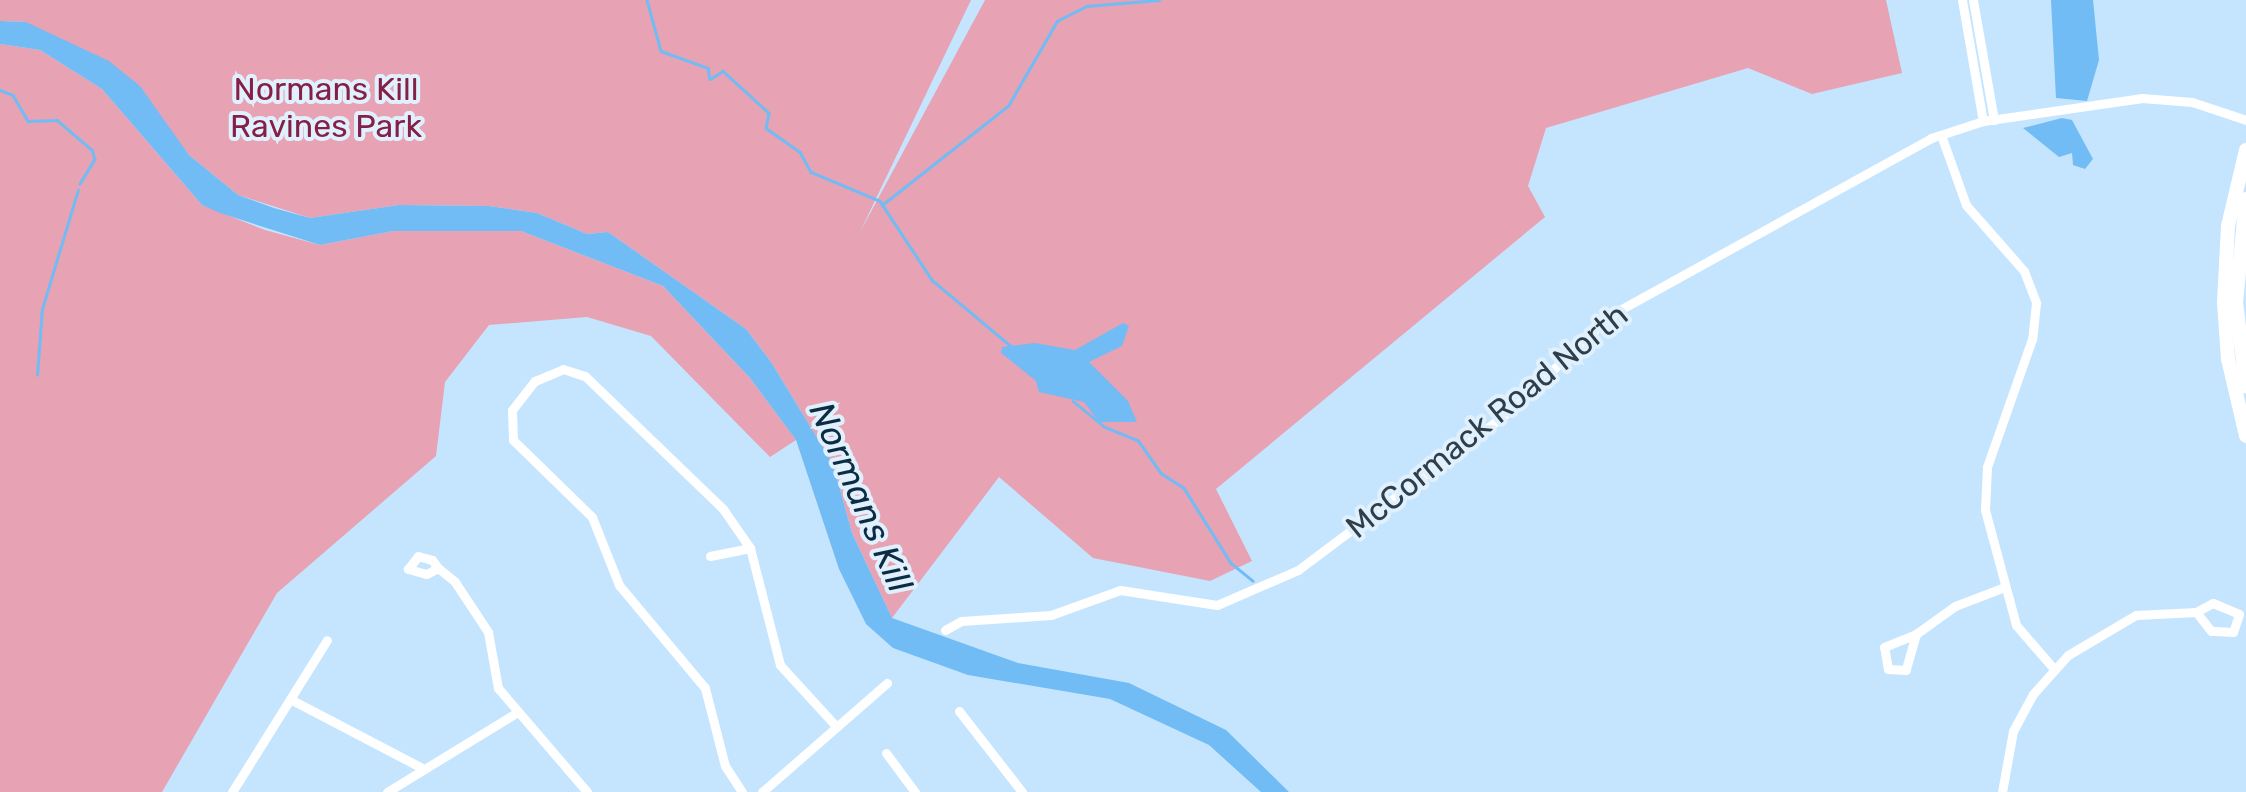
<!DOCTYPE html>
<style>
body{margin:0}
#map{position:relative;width:2246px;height:792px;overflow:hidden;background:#c5e5ff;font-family:Rubik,sans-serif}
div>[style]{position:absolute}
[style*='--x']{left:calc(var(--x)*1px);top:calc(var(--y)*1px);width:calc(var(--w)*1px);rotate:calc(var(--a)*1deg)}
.green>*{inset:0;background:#e7a2b3}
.water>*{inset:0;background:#71bcf4}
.stream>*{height:2.5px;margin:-1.25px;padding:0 1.25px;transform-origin:1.25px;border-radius:1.25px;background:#71bcf4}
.minor>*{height:9px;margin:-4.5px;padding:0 4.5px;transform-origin:4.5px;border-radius:4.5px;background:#fff}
.primary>*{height:14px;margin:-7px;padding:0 7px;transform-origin:7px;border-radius:7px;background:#fff}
span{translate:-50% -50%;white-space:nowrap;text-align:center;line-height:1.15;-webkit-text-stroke:8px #e0f0fd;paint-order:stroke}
.park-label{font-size:32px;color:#861f46}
.street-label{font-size:32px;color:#2e3e4b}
.water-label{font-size:35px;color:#0b2c42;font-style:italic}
</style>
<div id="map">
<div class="green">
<i style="clip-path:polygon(0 0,971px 0,860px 232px,985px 0,1886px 0,1902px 73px,1812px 94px,1748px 68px,1546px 128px,1528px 186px,1545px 217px,1216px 489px,1252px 561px,1210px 581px,1093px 558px,999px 477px,892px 618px,852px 533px,833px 464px,771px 362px,746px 329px,608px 232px,587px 234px,537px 213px,489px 206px,399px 205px,310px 218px,238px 195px,189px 155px,167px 127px,26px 22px,0 21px)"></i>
<i style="clip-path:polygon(0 44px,40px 50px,102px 89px,202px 205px,265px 230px,320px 245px,393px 231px,521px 231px,663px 286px,750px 378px,796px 440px,770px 457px,651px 336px,587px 317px,489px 325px,445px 382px,436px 456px,277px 593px,162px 792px,0 792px)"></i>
</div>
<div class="water">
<i style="clip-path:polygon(2051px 0,2093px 0,2099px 60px,2087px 101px,2056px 98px)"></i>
<i style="clip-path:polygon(0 21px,26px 22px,109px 61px,140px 86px,189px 155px,238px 195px,274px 208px,310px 218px,399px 205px,489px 206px,537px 213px,587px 234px,608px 232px,746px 329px,771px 362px,833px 464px,852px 533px,892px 618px,1018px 663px,1129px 683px,1226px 730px,1289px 792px,1261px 792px,1209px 745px,1110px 699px,968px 675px,893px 648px,866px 624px,839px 569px,796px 440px,750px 378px,663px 286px,521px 231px,393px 231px,320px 245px,220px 213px,202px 205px,102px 89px,40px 50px,0 44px)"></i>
<i style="clip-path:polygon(2062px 118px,2072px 120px,2093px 159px,2085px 169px,2073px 165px,2072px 153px,2059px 157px,2023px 128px)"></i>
<i style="clip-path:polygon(1123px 323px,1129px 326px,1122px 346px,1089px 362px,1128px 401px,1137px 422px,1099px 422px,1084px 402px,1039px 392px,1036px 381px,1001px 353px,1002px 347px,1035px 343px,1075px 350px)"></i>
</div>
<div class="stream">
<i style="--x:647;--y:0;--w:53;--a:74.6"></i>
<i style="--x:661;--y:51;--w:50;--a:19.9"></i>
<i style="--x:708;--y:68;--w:11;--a:80"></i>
<i style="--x:710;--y:79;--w:15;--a:-32"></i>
<i style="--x:723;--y:71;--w:62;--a:42.4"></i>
<i style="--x:769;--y:113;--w:15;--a:101"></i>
<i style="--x:766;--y:128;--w:42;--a:35.2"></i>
<i style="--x:800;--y:152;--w:23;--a:61"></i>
<i style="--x:811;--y:172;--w:75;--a:22.8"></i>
<i style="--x:880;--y:201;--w:95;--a:56.6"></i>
<i style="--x:932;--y:280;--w:103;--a:39.9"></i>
<i style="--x:0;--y:90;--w:14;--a:21"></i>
<i style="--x:13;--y:95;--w:30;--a:60"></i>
<i style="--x:28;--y:121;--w:29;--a:-2"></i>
<i style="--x:57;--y:120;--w:46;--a:40.6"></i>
<i style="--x:92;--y:150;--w:9;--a:72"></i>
<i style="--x:95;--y:159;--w:29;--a:121"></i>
<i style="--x:882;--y:205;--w:160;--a:-38.2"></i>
<i style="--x:1008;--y:106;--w:98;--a:-60"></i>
<i style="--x:1057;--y:21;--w:33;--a:-27"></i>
<i style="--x:1086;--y:6;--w:73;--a:-4.7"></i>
<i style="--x:37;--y:375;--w:66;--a:-85.7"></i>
<i style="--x:42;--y:309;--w:124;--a:-73.2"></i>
<i style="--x:1073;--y:401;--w:41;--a:39.1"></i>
<i style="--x:1105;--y:427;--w:35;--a:22"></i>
<i style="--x:1138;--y:440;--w:40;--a:55.1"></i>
<i style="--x:1161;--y:473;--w:27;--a:33"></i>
<i style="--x:1184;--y:488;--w:89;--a:57.9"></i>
<i style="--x:1231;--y:563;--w:28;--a:39"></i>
</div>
<div class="minor">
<i style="--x:1962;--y:0;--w:123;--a:80.2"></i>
<i style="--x:1973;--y:0;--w:122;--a:80.1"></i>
<i style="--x:1941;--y:135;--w:74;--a:70.3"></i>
<i style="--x:1966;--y:205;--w:88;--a:48.7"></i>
<i style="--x:2024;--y:271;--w:34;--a:69"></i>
<i style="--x:2036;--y:303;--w:36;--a:96"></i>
<i style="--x:2032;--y:339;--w:136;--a:109.4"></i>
<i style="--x:1987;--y:467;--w:43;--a:92.7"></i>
<i style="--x:1985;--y:510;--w:119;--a:74.9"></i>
<i style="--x:2016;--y:625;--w:58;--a:49.2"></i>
<i style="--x:418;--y:556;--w:15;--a:16"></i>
<i style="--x:432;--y:560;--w:10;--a:53"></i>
<i style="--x:438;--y:568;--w:13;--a:153"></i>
<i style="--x:426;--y:574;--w:19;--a:-164"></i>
<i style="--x:408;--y:569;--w:16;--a:-52"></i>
<i style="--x:710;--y:556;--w:41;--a:-11.3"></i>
<i style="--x:438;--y:568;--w:22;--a:39"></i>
<i style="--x:455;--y:582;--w:60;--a:56.6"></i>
<i style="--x:488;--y:632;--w:57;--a:79.9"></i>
<i style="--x:498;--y:688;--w:137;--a:49.4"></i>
<i style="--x:2213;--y:603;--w:28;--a:23"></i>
<i style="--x:2239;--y:614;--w:19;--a:108"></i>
<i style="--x:2233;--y:632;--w:22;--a:-177"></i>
<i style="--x:2211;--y:631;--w:24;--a:-128"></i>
<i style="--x:2196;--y:612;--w:19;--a:-28"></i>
<i style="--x:945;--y:630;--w:18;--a:-29"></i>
<i style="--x:961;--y:621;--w:90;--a:-3.8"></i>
<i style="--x:1051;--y:615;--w:73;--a:-19.9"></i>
<i style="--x:1120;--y:590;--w:98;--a:8.8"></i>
<i style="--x:1217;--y:605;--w:88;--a:-23.4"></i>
<i style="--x:1298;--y:570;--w:265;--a:-36.9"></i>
<i style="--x:1510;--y:411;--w:137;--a:-43.8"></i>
<i style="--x:1609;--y:316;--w:368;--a:-28.9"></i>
<i style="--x:1931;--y:138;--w:55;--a:-18.1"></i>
<i style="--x:1983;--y:121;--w:161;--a:-8.2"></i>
<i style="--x:2142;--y:98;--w:50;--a:4.6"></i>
<i style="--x:2192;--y:102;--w:57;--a:18.4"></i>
<i style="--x:1916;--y:634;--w:37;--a:106"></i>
<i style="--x:1906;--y:670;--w:18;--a:-177"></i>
<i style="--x:1888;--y:669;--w:22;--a:-100"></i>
<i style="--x:1884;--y:647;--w:35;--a:-22"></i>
<i style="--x:1916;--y:634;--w:48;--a:-35.7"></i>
<i style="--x:1955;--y:606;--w:50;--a:-21"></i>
<i style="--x:290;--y:699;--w:147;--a:27.6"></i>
<i style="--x:959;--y:711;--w:103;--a:52.1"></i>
<i style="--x:886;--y:753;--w:49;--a:53.4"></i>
<i style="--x:232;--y:792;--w:179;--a:-58"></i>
<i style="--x:387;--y:792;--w:151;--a:-31.5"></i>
<i style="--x:742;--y:792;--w:31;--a:-123"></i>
<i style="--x:725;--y:766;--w:81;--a:-104.4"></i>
<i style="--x:705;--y:688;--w:134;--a:-129.9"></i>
<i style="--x:619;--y:585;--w:73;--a:-111.7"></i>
<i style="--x:592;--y:517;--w:110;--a:-135.7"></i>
<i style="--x:513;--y:440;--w:30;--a:-92"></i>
<i style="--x:512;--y:410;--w:37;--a:-52"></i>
<i style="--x:535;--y:381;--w:30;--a:-23"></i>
<i style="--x:563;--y:369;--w:23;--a:18"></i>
<i style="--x:585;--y:376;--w:192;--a:43.9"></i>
<i style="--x:723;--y:509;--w:47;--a:55.3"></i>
<i style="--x:750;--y:548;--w:121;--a:75.6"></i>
<i style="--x:780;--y:665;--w:80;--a:47.5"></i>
<i style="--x:762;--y:792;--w:166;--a:-41.1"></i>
<i style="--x:2002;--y:792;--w:62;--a:-79.8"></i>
<i style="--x:2013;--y:731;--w:42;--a:-61.6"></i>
<i style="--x:2033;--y:694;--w:52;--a:-48.1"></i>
<i style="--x:2068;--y:655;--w:79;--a:-30.5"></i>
<i style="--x:2136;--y:615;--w:60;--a:-2.9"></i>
</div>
<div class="primary">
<i style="--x:2246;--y:150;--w:78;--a:103.3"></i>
<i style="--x:2228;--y:226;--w:77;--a:93"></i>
<i style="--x:2224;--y:303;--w:56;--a:85.9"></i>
<i style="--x:2228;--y:359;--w:79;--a:76.8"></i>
<i style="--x:2246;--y:199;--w:103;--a:95.5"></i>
<i style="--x:2236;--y:302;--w:85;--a:83.2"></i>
</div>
<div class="park-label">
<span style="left:326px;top:108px">Normans Kill<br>Ravines Park</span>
</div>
<div class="street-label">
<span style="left:1487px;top:421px;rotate:-39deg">McCormack Road North</span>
</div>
<div class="water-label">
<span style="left:861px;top:497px;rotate:66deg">Normans Kill</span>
</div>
</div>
